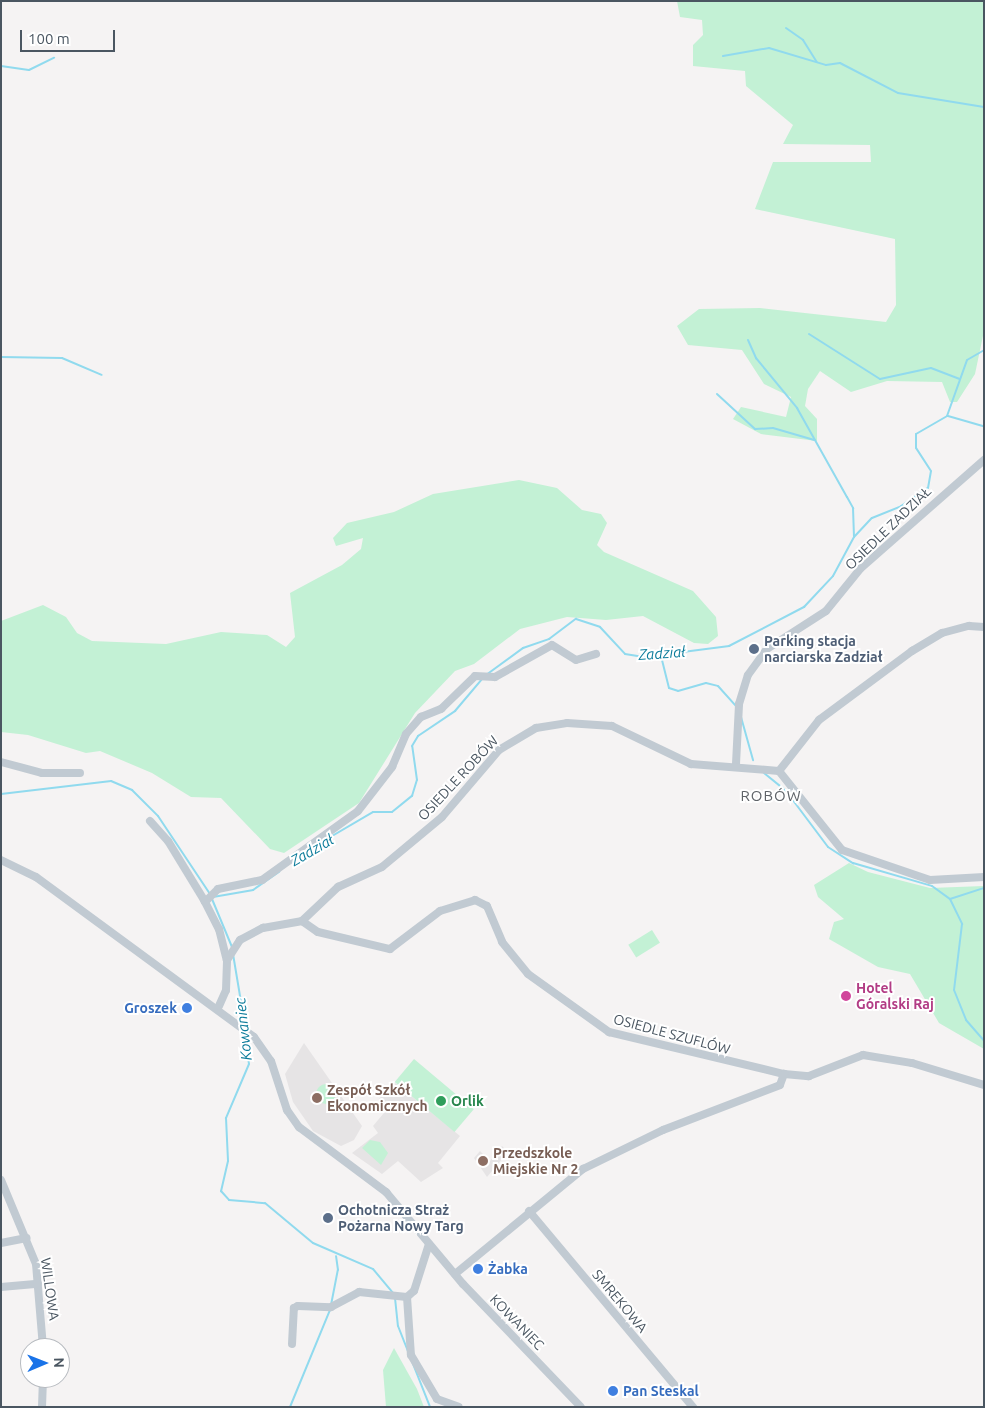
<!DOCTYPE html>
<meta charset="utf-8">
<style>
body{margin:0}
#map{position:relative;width:985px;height:1408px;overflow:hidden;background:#f5f3f3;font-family:Ubuntu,sans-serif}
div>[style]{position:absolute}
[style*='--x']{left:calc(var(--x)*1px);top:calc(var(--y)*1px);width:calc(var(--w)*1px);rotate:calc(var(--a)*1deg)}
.education>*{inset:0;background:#e6e4e5}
.green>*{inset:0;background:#c3f1d5;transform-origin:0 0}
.round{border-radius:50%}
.stream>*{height:2px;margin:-1px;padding:0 1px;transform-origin:1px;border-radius:1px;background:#90daee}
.minor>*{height:8px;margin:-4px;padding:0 4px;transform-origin:4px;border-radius:4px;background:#c1cad2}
.dots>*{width:14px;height:14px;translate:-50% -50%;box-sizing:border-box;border:2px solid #fff;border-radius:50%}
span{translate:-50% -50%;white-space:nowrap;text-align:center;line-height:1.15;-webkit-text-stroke:4px #fff;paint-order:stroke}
.street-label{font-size:14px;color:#4a5661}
.service-label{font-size:14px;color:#4e5e75;font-weight:700}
.left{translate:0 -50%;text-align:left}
.hotel-label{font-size:14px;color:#b23c85;font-weight:700}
.shop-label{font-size:14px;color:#366cbe;font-weight:700}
.right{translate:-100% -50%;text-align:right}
.education-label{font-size:14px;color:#785e54;font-weight:700}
.leisure-label{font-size:14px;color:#27864d;font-weight:700}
.water-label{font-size:15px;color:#0c7c9b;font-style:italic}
.neighbourhood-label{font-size:15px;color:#5f6368;letter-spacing:1px}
.frame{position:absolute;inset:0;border:2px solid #4a5661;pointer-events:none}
.north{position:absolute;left:20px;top:1338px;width:50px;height:50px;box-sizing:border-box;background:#fff;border:1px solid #b7bbc0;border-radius:50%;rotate:89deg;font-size:14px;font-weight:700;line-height:20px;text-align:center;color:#4a5661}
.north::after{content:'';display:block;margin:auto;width:18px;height:22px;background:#1a73e8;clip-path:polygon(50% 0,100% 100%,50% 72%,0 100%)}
.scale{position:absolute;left:20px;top:30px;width:95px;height:22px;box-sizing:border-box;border:2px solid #4a5661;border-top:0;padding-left:6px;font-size:15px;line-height:18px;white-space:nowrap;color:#4a5661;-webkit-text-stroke:4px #fff;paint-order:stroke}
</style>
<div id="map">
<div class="education">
<i style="clip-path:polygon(304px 1043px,362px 1126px,354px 1140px,341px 1146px,313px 1131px,293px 1102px,285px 1074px)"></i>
<i style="clip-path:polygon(394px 1082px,460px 1136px,438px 1163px,443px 1168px,421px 1182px,398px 1161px,382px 1174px,352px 1153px,378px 1133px,373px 1126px,389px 1107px,379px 1099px)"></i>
<i style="clip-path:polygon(502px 1146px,508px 1152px,487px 1177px,474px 1158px,480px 1151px,490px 1161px)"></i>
</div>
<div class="green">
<i style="clip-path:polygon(677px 1px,984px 1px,984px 331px,975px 374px,957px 402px,950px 402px,942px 382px,887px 381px,851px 392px,820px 371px,808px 389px,805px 406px,817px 419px,817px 441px,761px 434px,733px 419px,741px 407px,786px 417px,791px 397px,764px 384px,742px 350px,688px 345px,677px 326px,699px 309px,760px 308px,886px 322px,896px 305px,895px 239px,755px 209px,773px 162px,871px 162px,870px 145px,783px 144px,793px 125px,746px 86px,745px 71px,693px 66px,693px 45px,703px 35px,702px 20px,680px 17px)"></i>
<i style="clip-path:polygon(519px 480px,557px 488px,582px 510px,601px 514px,607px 523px,597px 545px,604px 552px,693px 591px,716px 617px,718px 636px,708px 644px,694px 643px,643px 616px,606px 620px,567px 617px,520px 629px,474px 664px,455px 671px,415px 713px,359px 803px,284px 853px,270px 849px,221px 798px,191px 797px,152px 773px,100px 751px,86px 753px,28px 735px,1px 732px,1px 621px,43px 605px,66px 617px,77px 633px,92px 641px,166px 644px,221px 632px,267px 635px,286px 647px,295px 637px,290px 593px,342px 565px,361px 549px,363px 538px,336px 546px,333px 538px,347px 523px,394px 512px,433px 494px)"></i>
<i style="clip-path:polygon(849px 863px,868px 872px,930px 888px,984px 886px,984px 1049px,939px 1023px,910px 974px,878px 967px,829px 939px,834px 922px,844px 919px,818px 897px,814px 885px)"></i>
<i style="left:652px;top:930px;width:15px;height:28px;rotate:58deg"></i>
<i style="left:414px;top:1059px;width:78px;height:30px;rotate:40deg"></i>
<i class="round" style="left:316px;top:1084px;width:20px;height:20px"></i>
<i style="clip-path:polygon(370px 1140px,380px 1142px,388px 1153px,381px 1165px,362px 1148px)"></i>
<i style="clip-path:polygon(394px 1348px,417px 1389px,424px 1407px,386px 1407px,383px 1370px)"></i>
</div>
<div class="stream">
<i style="--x:786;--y:28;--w:21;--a:35"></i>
<i style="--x:803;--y:40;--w:26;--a:58"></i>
<i style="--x:723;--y:56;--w:47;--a:-9.9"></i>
<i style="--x:769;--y:48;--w:59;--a:16.6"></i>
<i style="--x:826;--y:65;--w:14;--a:-8"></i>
<i style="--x:840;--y:63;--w:65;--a:27.3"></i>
<i style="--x:898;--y:93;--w:87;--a:9.2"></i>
<i style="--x:1;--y:66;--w:28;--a:8"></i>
<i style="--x:29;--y:70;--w:28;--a:-26"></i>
<i style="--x:809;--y:334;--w:84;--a:32.4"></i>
<i style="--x:880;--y:379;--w:52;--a:-12.2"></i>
<i style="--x:931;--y:368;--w:30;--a:21"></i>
<i style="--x:748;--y:340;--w:20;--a:66"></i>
<i style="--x:756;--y:358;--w:65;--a:50.6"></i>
<i style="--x:797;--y:408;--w:102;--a:60.7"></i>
<i style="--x:847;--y:497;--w:13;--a:61"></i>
<i style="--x:853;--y:508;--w:29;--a:88"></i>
<i style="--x:1;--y:357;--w:61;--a:0.9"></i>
<i style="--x:62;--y:358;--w:43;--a:23"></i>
<i style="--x:717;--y:394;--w:52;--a:42.6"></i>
<i style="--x:755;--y:429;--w:18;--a:-3"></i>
<i style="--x:773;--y:428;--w:43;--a:16.3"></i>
<i style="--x:948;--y:416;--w:37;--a:16"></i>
<i style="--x:661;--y:656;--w:33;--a:76"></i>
<i style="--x:669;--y:688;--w:9;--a:18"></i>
<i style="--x:678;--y:691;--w:29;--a:-16"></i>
<i style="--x:706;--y:683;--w:12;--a:14"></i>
<i style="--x:718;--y:686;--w:27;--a:48"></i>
<i style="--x:486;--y:675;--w:46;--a:-36.1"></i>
<i style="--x:523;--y:648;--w:28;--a:-19"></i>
<i style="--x:549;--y:639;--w:34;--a:-37"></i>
<i style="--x:576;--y:619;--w:25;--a:18"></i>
<i style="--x:600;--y:627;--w:37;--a:47"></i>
<i style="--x:625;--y:654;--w:19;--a:9"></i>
<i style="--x:644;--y:657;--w:86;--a:-7.4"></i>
<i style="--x:729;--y:646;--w:85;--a:-27.5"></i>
<i style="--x:804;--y:607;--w:42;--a:-46.9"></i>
<i style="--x:833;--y:576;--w:44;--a:-61.7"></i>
<i style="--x:854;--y:537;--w:26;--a:-47"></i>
<i style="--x:872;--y:518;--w:31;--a:-22"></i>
<i style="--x:901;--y:506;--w:32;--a:-34"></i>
<i style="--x:928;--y:488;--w:17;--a:-80"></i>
<i style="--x:931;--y:471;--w:27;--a:-123"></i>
<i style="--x:916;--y:448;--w:14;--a:-90"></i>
<i style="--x:916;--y:434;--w:36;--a:-30"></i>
<i style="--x:947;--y:416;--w:59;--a:-70.3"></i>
<i style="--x:967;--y:360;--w:20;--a:-30"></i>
<i style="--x:741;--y:717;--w:45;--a:74.4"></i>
<i style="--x:764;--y:773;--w:28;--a:39"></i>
<i style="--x:786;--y:791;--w:70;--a:53.1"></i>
<i style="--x:828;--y:847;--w:30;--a:33"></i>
<i style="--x:853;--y:863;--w:82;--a:16.2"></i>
<i style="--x:932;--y:886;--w:22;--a:36"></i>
<i style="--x:950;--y:899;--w:36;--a:-18"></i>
<i style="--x:1;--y:794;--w:111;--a:-6.7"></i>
<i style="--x:111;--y:781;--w:23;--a:23"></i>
<i style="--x:132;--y:790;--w:37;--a:45"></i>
<i style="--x:158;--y:816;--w:94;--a:56.3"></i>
<i style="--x:315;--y:846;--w:67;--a:-30.4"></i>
<i style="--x:373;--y:812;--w:19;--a:0"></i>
<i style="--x:392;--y:812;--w:26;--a:-39"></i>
<i style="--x:412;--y:796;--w:17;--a:-73"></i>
<i style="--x:417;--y:780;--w:34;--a:-98"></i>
<i style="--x:412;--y:746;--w:12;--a:-59"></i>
<i style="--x:418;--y:736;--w:45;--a:-34"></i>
<i style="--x:455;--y:711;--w:43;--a:-49.7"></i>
<i style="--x:295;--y:860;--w:9;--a:-32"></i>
<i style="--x:213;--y:897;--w:41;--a:-9.9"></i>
<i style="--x:253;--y:890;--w:32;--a:-35"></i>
<i style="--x:212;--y:899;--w:52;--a:67.4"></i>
<i style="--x:950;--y:899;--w:28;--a:64"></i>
<i style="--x:962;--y:924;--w:66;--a:96.9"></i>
<i style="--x:954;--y:990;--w:32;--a:68"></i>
<i style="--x:966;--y:1020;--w:28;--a:49"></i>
<i style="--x:233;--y:954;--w:73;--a:80.5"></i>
<i style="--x:246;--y:1036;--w:28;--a:84"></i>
<i style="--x:249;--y:1064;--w:59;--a:113.1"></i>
<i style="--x:226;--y:1118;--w:43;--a:87.3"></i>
<i style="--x:228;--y:1161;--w:31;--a:103"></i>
<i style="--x:221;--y:1191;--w:12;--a:48"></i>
<i style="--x:229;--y:1200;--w:36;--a:5"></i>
<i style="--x:265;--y:1203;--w:62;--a:39.8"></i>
<i style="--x:313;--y:1243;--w:65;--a:23.4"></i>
<i style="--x:373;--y:1269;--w:33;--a:50"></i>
<i style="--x:395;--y:1298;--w:28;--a:84"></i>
<i style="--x:398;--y:1326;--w:87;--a:68.4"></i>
<i style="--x:331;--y:1305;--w:36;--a:-79"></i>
<i style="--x:338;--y:1270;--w:14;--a:-98"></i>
<i style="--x:290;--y:1407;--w:105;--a:-67.6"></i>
</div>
<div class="minor">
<i style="--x:1;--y:762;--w:42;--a:15"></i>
<i style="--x:42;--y:773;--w:38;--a:0"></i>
<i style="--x:736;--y:764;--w:60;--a:-87.1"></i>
<i style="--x:739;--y:704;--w:30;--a:-73"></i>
<i style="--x:748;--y:675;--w:32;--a:-54"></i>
<i style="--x:767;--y:649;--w:70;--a:-32.8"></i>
<i style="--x:826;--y:611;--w:55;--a:-50.9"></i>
<i style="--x:861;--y:568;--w:164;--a:-41.3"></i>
<i style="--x:779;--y:771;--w:65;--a:-51.9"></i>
<i style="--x:819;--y:720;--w:116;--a:-36.6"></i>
<i style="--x:912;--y:651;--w:35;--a:-31"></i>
<i style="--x:942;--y:633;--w:28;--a:-15"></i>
<i style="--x:969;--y:626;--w:15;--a:4"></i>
<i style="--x:150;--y:821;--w:27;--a:48"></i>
<i style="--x:168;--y:841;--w:69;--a:58.6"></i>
<i style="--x:204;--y:900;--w:33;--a:63"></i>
<i style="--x:219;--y:929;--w:32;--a:76"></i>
<i style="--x:1;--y:860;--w:39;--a:26"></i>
<i style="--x:36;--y:877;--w:270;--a:36.3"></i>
<i style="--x:254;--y:1037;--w:29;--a:55"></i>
<i style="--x:271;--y:1061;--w:52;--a:71.9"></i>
<i style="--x:287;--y:1110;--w:21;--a:55"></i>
<i style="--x:299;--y:1127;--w:109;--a:36.8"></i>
<i style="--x:386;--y:1192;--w:120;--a:50.1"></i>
<i style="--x:463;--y:1284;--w:170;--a:46.2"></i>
<i style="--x:205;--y:902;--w:18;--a:-45"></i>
<i style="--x:218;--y:889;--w:45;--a:-11.6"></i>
<i style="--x:262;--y:880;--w:118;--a:-35.7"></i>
<i style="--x:358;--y:811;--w:56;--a:-52.3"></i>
<i style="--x:392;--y:767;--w:36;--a:-67"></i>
<i style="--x:406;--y:734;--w:23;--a:-49"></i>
<i style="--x:421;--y:717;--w:22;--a:-22"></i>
<i style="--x:441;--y:709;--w:47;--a:-44.1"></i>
<i style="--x:475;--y:676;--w:20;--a:3"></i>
<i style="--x:495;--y:677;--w:65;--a:-29.3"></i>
<i style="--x:552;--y:645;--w:28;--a:32"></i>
<i style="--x:576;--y:660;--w:21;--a:-17"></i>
<i style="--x:302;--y:921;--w:19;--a:35"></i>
<i style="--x:318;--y:932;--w:74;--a:13.3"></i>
<i style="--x:390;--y:949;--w:63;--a:-37.2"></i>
<i style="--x:440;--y:911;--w:37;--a:-17"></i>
<i style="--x:475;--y:900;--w:13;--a:27"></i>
<i style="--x:487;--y:906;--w:39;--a:67"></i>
<i style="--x:502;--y:942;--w:41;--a:50.9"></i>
<i style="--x:528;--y:974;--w:100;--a:35.6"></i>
<i style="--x:609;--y:1032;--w:180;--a:13.5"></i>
<i style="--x:784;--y:1074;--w:25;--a:5"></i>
<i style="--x:809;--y:1076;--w:58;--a:-21.3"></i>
<i style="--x:863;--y:1055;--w:50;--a:9.3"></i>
<i style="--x:912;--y:1063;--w:75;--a:17"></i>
<i style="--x:219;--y:1006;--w:17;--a:-66"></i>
<i style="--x:226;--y:990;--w:30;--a:-88"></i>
<i style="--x:227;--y:960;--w:24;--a:-57"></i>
<i style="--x:240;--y:940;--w:26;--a:-28"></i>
<i style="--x:263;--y:928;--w:40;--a:-10"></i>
<i style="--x:302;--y:921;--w:50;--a:-43.4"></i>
<i style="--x:338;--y:887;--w:48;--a:-24.4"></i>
<i style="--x:382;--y:867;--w:78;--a:-39.8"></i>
<i style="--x:442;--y:817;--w:88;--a:-49.6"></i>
<i style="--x:499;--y:750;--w:43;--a:-30.7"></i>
<i style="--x:536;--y:728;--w:31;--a:-9"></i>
<i style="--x:567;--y:723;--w:45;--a:3.8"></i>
<i style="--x:612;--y:726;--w:88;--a:25.7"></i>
<i style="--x:691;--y:764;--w:88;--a:4.5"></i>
<i style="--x:779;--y:771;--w:101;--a:51.4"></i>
<i style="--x:842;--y:850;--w:93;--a:18.8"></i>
<i style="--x:930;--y:880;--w:54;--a:-3.2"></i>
<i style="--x:1;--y:1180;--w:91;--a:67.4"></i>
<i style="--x:36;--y:1264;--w:84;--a:85.2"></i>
<i style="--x:529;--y:1211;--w:256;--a:50.1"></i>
<i style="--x:1;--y:1243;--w:26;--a:-11"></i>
<i style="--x:455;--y:1274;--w:166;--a:-39.4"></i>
<i style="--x:583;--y:1169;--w:89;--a:-26"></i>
<i style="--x:663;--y:1130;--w:125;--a:-21"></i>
<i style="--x:780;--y:1085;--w:12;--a:-70"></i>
<i style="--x:1;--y:1287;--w:37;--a:-5"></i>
<i style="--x:407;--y:1297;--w:58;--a:86.1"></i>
<i style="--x:411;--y:1355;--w:51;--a:59.4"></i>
<i style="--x:437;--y:1399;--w:23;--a:20"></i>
<i style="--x:292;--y:1344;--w:36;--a:-87"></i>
<i style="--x:294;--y:1308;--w:4;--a:-27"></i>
<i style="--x:298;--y:1306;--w:33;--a:2"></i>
<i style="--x:331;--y:1307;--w:32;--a:-28"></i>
<i style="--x:359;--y:1292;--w:48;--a:5.9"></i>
<i style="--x:407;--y:1297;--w:9;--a:-41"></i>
<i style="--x:414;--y:1291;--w:49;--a:-72.3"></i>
<i style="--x:42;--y:1407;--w:29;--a:-88"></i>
</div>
<div class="dots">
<i style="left:754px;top:649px;background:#5c6f8a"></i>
<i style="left:846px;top:996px;background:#d1479c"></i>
<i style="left:187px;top:1008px;background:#3f7fe0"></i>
<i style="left:317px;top:1098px;background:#8d6e63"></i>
<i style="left:441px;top:1101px;background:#2e9e5b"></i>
<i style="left:483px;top:1161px;background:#8d6e63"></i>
<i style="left:328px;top:1218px;background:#5c6f8a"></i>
<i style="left:478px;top:1269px;background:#3f7fe0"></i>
<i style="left:613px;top:1391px;background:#3f7fe0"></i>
</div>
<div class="street-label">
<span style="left:888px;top:528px;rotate:-44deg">OSIEDLE ZADZIAŁ</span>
<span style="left:458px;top:778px;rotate:-47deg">OSIEDLE ROBÓW</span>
<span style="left:672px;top:1034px;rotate:15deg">OSIEDLE SZUFLÓW</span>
<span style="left:50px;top:1289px;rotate:82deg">WILLOWA</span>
<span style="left:620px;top:1301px;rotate:50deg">SMREKOWA</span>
<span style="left:517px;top:1322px;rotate:46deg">KOWANIEC</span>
</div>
<div class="service-label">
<span class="left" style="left:764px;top:649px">Parking stacja<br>narciarska Zadział</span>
<span class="left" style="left:338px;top:1218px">Ochotnicza Straż<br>Pożarna Nowy Targ</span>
</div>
<div class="hotel-label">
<span class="left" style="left:856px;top:996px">Hotel<br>Góralski Raj</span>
</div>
<div class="shop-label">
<span class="right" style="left:177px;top:1008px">Groszek</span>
<span class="left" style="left:488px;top:1269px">Żabka</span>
<span class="left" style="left:623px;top:1391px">Pan Steskal</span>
</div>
<div class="education-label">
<span class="left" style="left:327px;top:1098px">Zespół Szkół<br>Ekonomicznych</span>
<span class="left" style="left:493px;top:1161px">Przedszkole<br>Miejskie Nr 2</span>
</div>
<div class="leisure-label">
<span class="left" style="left:451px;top:1101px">Orlik</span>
</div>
<div class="water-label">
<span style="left:662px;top:653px;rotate:-4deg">Zadział</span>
<span style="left:312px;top:850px;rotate:-30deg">Zadział</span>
<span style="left:243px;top:1029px;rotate:-96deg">Kowaniec</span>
</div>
<div class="neighbourhood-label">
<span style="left:771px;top:796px">ROBÓW</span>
</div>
<div class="frame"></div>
<div class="north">N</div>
<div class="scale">100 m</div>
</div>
